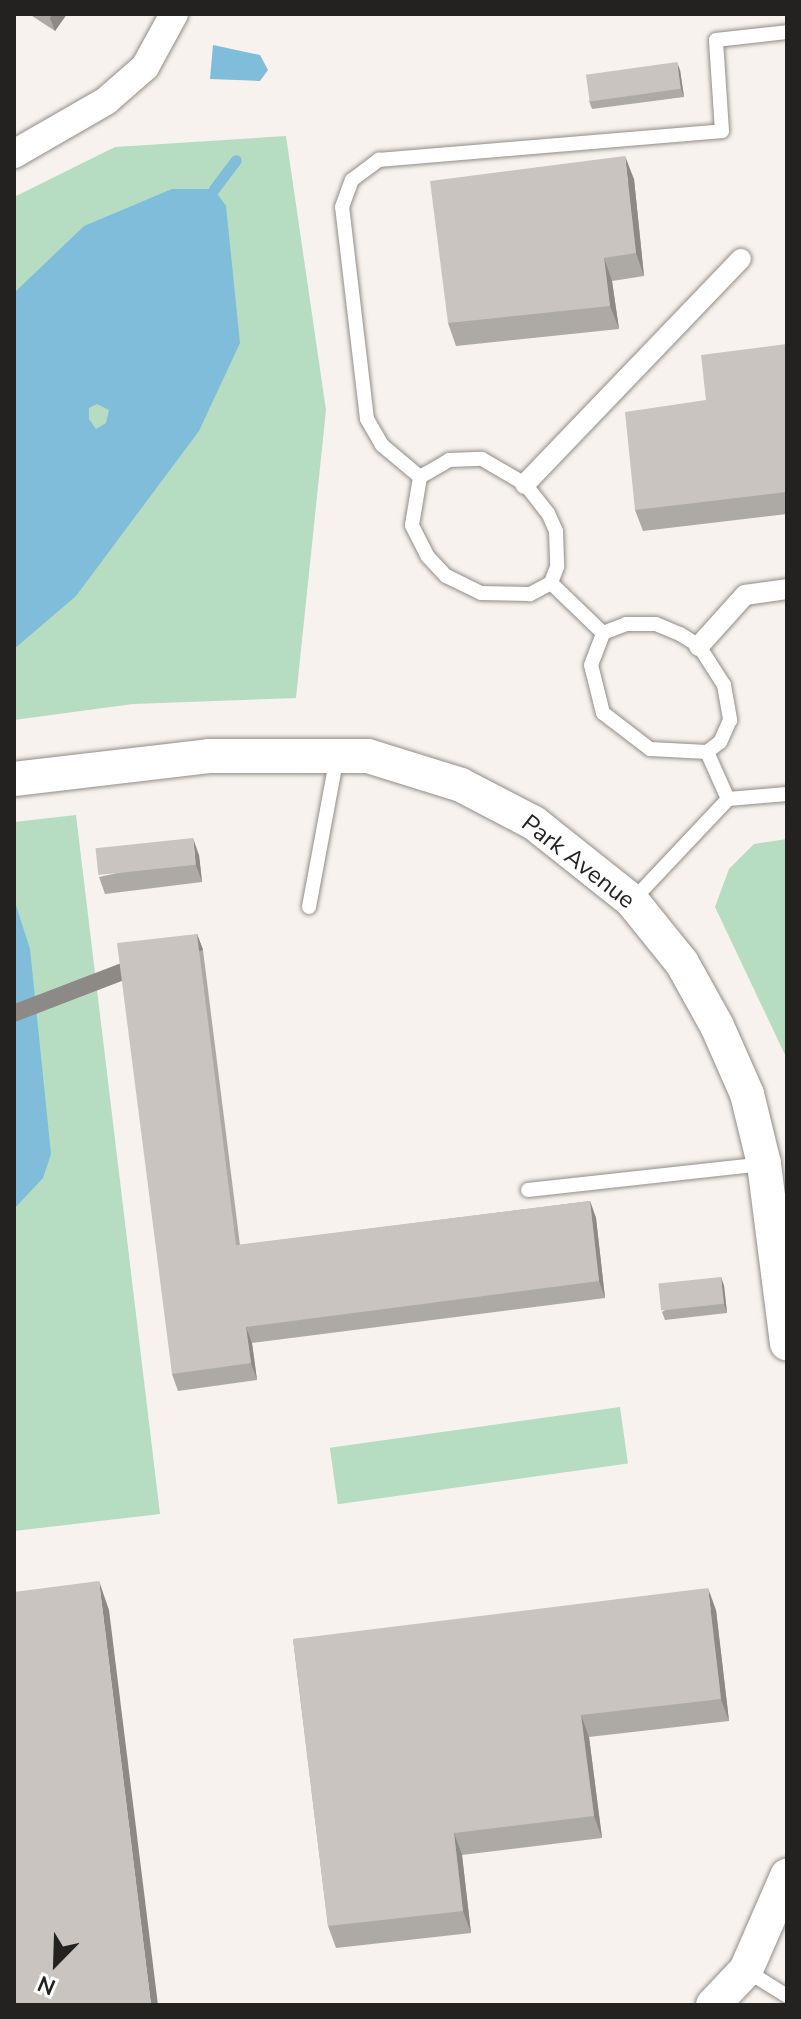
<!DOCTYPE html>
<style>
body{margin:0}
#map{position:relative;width:801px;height:2019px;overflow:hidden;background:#f7f2ed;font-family:"Nunito Sans",sans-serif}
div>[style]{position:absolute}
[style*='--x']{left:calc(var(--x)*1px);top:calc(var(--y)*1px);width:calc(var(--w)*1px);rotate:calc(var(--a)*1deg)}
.green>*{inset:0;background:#b6dcc2;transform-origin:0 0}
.water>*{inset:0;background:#7fbdda}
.stream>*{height:11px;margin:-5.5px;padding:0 5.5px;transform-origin:5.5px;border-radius:5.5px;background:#7fbdda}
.roads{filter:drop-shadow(0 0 2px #918c88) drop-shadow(0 0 2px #918c88)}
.service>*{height:14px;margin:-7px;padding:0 7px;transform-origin:7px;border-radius:7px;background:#fff}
.pedestrian>*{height:20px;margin:-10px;padding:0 10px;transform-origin:10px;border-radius:10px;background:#fff}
.minor>*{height:28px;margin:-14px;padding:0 14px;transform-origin:14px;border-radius:14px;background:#fff}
.tertiary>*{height:34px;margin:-17px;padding:0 17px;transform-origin:17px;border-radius:17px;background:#fff}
.wall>*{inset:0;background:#ada9a5}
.shaded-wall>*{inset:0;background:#8d8986;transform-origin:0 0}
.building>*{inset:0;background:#c9c4c0;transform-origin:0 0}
span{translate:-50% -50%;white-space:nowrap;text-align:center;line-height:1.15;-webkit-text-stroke:6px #fff;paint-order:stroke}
.street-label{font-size:24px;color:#242221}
.frame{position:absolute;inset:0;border:16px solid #242221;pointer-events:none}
.north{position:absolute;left:16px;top:1923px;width:80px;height:80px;-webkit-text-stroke:6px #fff;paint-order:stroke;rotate:203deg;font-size:22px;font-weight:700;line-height:32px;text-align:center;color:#242221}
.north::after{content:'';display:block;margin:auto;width:28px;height:36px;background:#242221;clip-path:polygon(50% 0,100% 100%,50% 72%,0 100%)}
</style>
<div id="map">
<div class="green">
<i style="clip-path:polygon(286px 136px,326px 410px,296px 698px,133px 704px,14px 720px,14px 197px,115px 147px)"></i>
<i style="clip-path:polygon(76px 815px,160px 1514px,14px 1531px,14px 822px)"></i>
<i style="clip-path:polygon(787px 839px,787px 1059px,715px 907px,729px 869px,754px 844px)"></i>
<i style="left:620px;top:1407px;width:57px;height:293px;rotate:82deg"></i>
</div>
<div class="water">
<i style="clip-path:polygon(213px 45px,260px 55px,268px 70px,260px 81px,210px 79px)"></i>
<i style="clip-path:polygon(evenodd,172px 189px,214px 189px,226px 206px,240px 343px,199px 431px,76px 596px,14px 649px,14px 293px,84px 226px,172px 189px,97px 404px,109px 410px,106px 423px,96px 429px,89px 419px,89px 408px,97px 404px)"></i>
<i style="clip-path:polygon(14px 899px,30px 949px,51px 1154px,43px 1178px,14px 1209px)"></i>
</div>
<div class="stream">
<i style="--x:214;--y:189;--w:36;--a:-53"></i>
</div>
<div class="roads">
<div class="service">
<i style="--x:482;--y:459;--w:50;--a:30.2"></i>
<i style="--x:525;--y:484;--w:37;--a:52"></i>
<i style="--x:548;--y:513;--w:20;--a:66"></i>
<i style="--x:556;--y:531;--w:36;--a:88"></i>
<i style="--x:557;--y:567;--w:17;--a:111"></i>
<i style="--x:551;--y:583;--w:24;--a:152"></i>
<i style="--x:530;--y:594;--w:49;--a:-178.8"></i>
<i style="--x:481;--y:593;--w:39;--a:-154"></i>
<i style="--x:446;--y:576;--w:26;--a:-133"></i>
<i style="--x:428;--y:557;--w:36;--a:-117"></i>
<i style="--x:412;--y:525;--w:49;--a:-80.5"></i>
<i style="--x:420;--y:477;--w:34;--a:-30"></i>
<i style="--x:449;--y:460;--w:33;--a:-2"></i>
<i style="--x:420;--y:477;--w:50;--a:-139.9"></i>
<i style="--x:382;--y:445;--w:30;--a:-120"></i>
<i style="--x:367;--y:419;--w:213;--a:-96.7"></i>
<i style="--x:342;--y:207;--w:29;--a:-70"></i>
<i style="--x:352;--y:180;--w:34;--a:-37"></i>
<i style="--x:379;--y:160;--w:344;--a:-4.8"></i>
<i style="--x:722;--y:131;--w:91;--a:-93.8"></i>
<i style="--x:716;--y:40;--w:71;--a:-6.4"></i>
<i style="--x:551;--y:583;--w:72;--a:43.9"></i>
<i style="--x:626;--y:624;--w:30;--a:0"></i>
<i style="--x:656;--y:624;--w:26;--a:23"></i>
<i style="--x:680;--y:634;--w:22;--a:32"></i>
<i style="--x:699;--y:646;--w:46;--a:57.3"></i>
<i style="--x:724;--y:685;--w:36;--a:80"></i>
<i style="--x:730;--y:720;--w:24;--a:114"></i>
<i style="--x:720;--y:742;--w:16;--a:142"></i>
<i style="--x:707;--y:752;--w:57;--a:-177"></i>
<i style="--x:650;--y:749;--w:59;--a:-142.5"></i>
<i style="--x:603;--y:713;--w:49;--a:-104"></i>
<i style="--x:591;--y:665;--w:34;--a:-69"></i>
<i style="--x:603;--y:633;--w:25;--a:-21"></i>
<i style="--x:728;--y:799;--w:59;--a:-4.8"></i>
<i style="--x:632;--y:901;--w:140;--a:-46.7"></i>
<i style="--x:728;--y:799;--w:51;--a:-114.1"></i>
<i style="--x:309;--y:907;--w:154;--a:-79.5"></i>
<i style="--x:528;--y:1190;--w:236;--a:-6.3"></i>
<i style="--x:747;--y:1971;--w:47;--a:32"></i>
</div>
<div class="pedestrian">
<i style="--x:525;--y:484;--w:312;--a:-46.2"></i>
<i style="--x:699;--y:646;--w:69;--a:-48"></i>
<i style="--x:745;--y:595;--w:42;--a:-8.1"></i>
</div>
<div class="minor">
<i style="--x:14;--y:154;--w:106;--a:-29.9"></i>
<i style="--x:106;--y:101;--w:52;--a:-41.1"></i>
<i style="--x:145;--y:67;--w:60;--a:-61.3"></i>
</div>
<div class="tertiary">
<i style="--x:14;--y:779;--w:196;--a:-6.7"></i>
<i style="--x:209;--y:756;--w:159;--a:0"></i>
<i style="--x:368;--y:756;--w:97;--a:17.3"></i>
<i style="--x:461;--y:785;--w:82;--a:27.5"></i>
<i style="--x:534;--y:823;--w:125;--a:38.5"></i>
<i style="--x:632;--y:901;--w:80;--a:51.1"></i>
<i style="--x:682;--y:963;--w:72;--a:60.9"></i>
<i style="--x:717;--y:1026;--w:74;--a:66.2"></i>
<i style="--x:747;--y:1094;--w:72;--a:76.3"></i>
<i style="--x:764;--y:1164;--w:181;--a:82.7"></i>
<i style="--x:713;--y:2005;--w:48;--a:-46.7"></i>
<i style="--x:746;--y:1970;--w:103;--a:-66.4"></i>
</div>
</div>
<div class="wall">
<i style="clip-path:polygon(29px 14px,67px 14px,55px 31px)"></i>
<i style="clip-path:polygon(680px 70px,684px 97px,592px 109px,589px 101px)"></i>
<i style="clip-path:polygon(634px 179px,644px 276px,612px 281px,619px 329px,456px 346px,448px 323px)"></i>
<i style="clip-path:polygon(787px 344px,787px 514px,643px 531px,635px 510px,706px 400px)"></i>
<i style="clip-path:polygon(199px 855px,202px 882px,105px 894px,99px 877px)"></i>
<i style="clip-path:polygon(197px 934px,203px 950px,240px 1245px,590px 1201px,596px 1218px,605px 1298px,252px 1343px,257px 1380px,178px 1391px,172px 1374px)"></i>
<i style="clip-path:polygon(721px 1277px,724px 1286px,727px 1313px,665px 1320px,662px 1312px)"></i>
<i style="clip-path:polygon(716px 1610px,729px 1721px,589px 1737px,602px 1838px,462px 1855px,471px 1933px,336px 1948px,328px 1926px,293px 1639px)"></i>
</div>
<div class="shaded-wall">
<i style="clip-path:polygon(52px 14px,67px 14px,55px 31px,50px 18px)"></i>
<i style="clip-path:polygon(677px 62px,680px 70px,684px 97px,681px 89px)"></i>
<i style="clip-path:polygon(625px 156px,634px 179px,644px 276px,636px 253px)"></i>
<i style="clip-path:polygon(604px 258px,612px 281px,619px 329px,610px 306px)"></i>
<i style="clip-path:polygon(193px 838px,199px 855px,202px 882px,196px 865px)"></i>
<i style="left:197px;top:934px;width:17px;height:313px;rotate:69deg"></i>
<i style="clip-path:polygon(590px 1201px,596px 1218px,605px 1298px,599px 1281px)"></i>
<i style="clip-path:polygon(721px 1277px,724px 1286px,727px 1313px,724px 1304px)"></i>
<i style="clip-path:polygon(246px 1327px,252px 1343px,257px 1380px,251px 1363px)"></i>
<i style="clip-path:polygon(99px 1581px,109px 1610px,158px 2005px,151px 2005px)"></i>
<i style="clip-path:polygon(708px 1588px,716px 1610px,729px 1721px,721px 1699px)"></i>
<i style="clip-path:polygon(581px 1715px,589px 1737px,602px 1838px,594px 1816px)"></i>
<i style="clip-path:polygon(454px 1833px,462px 1855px,471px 1933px,463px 1911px)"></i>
</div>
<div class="building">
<i style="left:677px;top:62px;width:27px;height:92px;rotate:82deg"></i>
<i style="clip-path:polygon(625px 156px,636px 253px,604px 258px,610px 306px,448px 323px,430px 181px)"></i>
<i style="clip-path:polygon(787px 344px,787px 492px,635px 510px,625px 412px,706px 400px,701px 355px)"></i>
<i style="left:193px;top:838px;width:27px;height:98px;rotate:84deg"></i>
<i style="clip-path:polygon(197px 934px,236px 1245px,590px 1201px,599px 1281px,246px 1327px,251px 1363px,172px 1374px,117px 943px)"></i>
<i style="left:721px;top:1277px;width:27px;height:63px;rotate:84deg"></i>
<i style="clip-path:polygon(99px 1581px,151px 2005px,14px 2005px,14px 1592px)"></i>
<i style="clip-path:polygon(708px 1588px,721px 1699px,581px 1715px,594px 1816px,454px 1833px,463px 1911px,328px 1926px,293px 1639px)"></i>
</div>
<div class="street-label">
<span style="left:578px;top:862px;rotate:38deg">Park Avenue</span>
</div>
<div class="frame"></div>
<div class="north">N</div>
</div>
